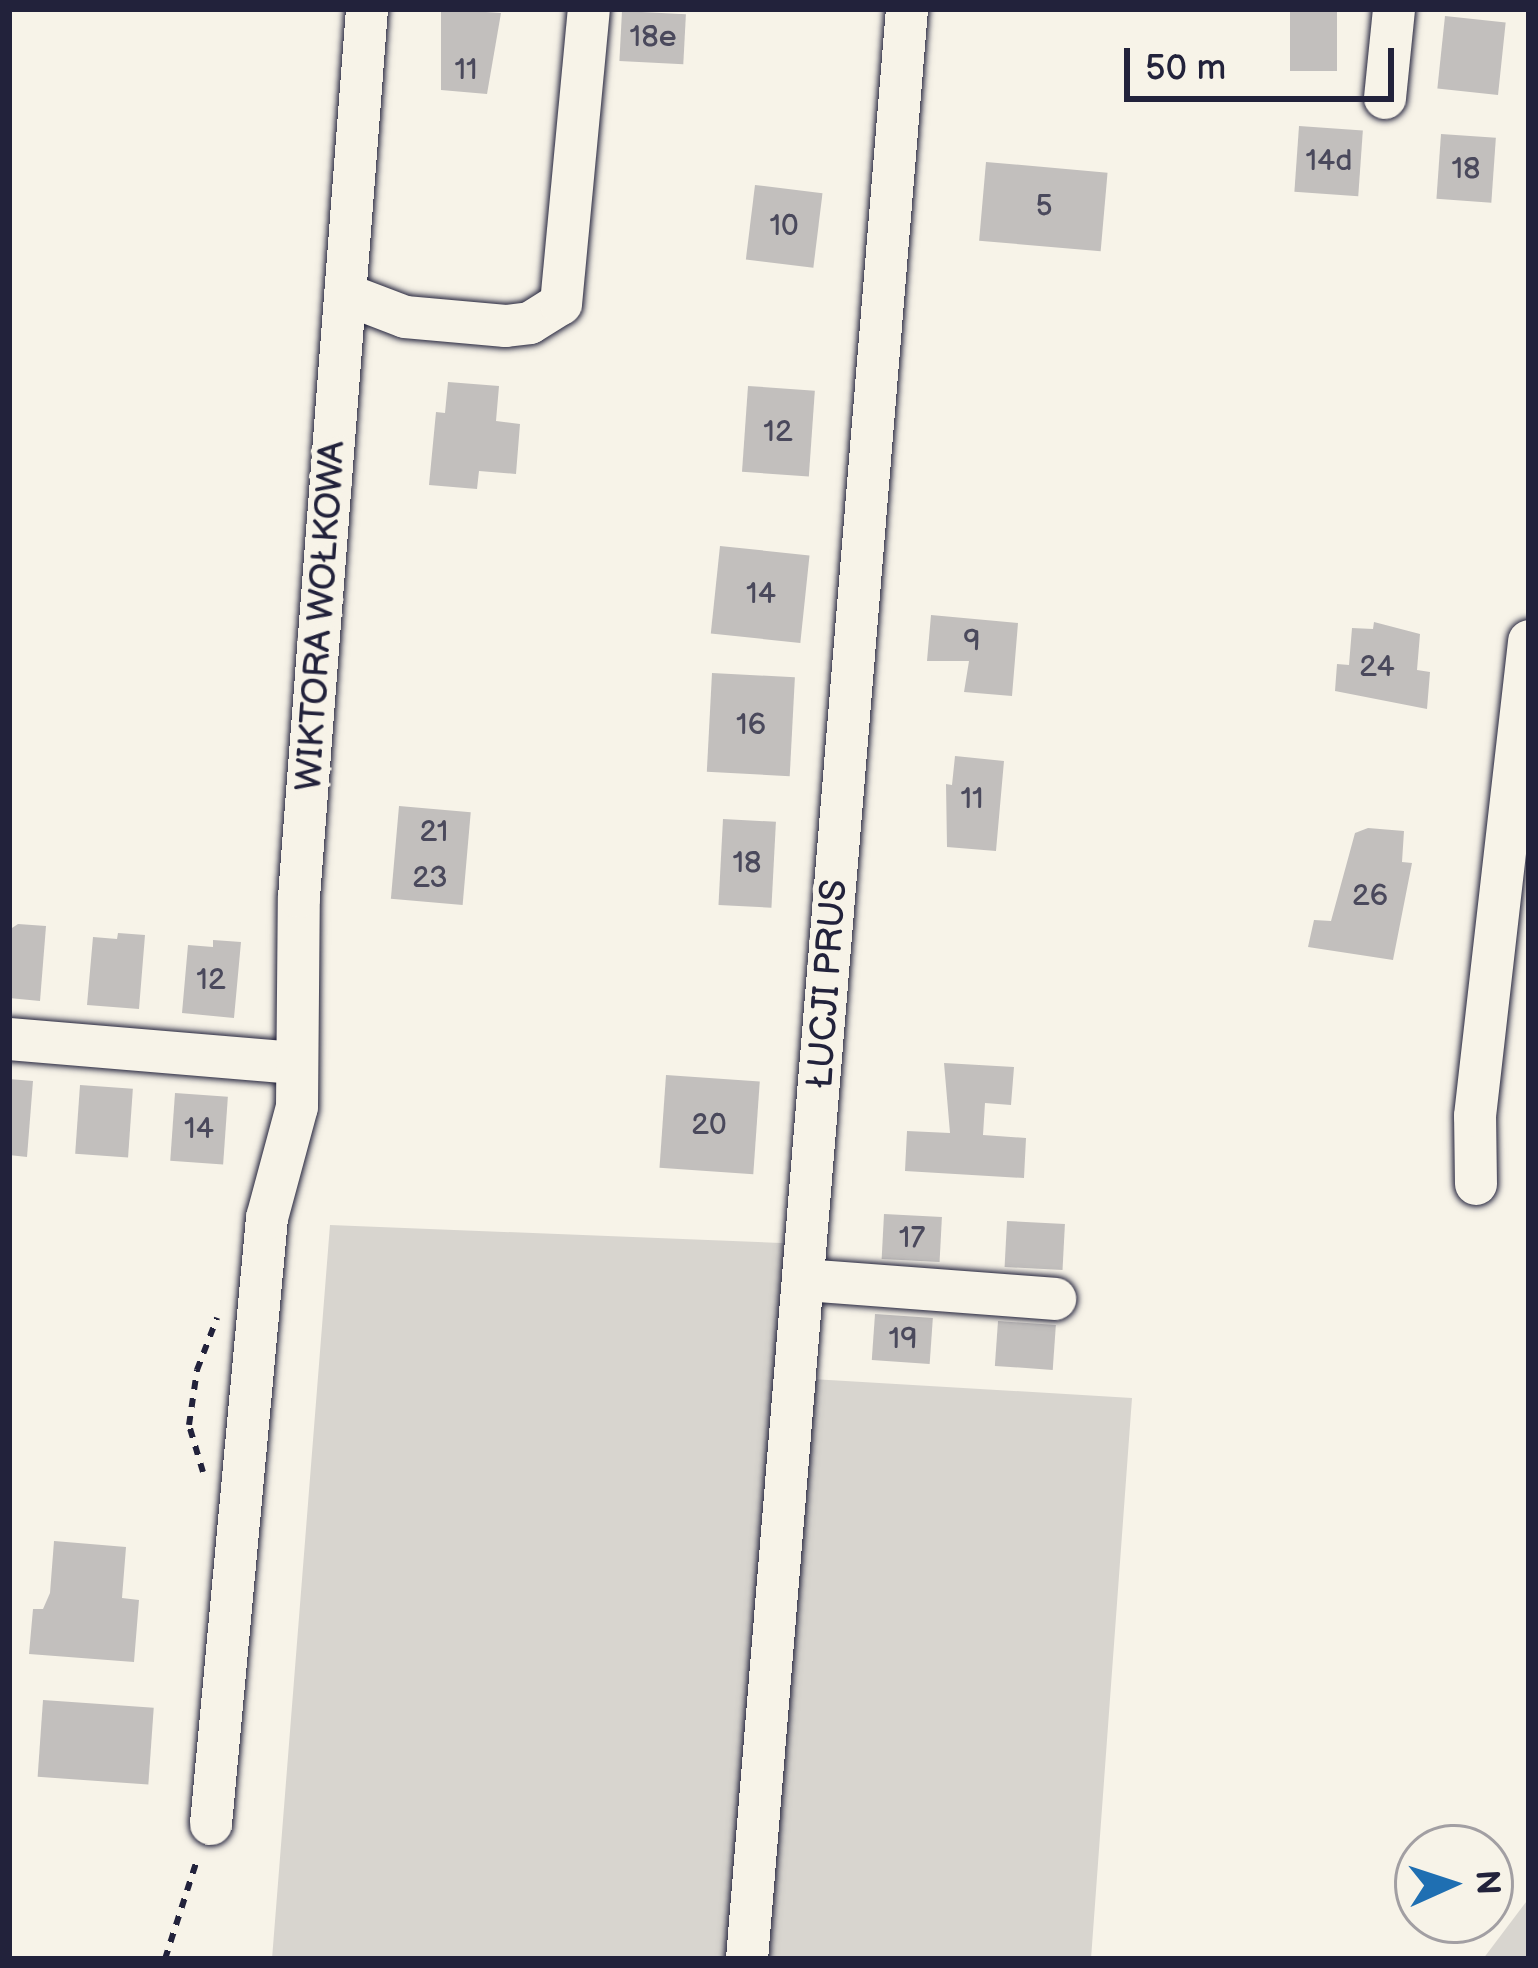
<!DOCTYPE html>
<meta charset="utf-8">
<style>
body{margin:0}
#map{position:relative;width:1538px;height:1968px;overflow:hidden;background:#f7f3e8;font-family:"Balsamiq Sans",sans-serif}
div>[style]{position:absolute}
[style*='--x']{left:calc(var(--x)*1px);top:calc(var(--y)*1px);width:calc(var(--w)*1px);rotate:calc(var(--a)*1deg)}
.green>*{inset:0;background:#d8d5cf}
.building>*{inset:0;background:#c2bfbd;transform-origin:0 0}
.path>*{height:6px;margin-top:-3px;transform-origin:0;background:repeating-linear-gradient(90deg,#22223b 0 9px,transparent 0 18px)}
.roads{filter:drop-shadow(0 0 3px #22223b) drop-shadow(0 0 3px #22223b)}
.minor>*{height:42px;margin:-21px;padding:0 21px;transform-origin:21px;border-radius:21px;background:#f7f3e8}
span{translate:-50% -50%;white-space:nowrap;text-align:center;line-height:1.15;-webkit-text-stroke:12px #f7f3e8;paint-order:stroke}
.number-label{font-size:30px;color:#4a495c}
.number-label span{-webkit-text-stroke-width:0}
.street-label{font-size:36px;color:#22223b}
.frame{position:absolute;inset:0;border:12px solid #22223b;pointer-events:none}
.north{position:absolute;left:1394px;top:1824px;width:120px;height:120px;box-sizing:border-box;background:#f7f3e8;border:3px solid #a29fa3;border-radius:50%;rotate:87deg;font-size:33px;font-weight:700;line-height:48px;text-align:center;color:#22223b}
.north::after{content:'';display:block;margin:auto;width:42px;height:54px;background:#1f6fb2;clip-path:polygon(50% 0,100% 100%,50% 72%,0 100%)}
.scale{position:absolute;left:1124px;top:48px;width:270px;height:54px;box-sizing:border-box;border:6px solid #22223b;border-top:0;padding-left:15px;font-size:36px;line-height:42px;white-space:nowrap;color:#22223b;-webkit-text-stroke:9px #f7f3e8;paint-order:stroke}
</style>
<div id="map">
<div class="green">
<i style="clip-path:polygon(330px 1225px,806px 1244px,795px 1378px,1132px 1398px,1091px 1959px,272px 1959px)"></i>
<i style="clip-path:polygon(1529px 1898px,1529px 1959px,1483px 1959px)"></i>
</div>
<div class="building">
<i style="clip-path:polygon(441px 9px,501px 13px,487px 94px,441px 90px)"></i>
<i style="left:1290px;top:9px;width:47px;height:62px"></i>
<i style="left:622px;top:11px;width:64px;height:50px;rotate:3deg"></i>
<i style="left:1445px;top:16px;width:61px;height:73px;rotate:6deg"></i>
<i style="left:1299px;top:126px;width:64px;height:66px;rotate:4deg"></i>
<i style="left:1441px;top:134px;width:55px;height:65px;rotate:4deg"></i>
<i style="left:986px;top:162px;width:122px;height:79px;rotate:5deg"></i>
<i style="left:755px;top:185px;width:68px;height:75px;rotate:7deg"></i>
<i style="clip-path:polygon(448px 382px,499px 386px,496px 421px,520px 424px,516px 474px,479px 471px,477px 489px,429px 485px,436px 412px,445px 413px)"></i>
<i style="left:748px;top:386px;width:67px;height:86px;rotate:4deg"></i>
<i style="left:720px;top:546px;width:90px;height:88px;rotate:6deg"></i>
<i style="clip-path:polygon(931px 615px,1018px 623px,1012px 696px,964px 692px,969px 661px,927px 661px)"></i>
<i style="clip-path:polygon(1374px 622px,1420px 634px,1417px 670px,1430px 672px,1427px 709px,1335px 691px,1337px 664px,1349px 665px,1352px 628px,1373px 629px)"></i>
<i style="left:712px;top:673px;width:83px;height:99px;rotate:3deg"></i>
<i style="clip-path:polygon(955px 756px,1004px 761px,996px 851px,947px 847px,946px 784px,952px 785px)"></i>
<i style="left:399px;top:806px;width:72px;height:93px;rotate:5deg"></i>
<i style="left:723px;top:819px;width:53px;height:86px;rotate:3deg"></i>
<i style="clip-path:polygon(1368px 828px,1404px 831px,1402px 862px,1412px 863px,1393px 960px,1308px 947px,1314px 920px,1331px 921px,1355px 833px)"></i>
<i style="clip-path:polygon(18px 924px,46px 926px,40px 1001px,9px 998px,9px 930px)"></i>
<i style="clip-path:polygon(118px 933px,145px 935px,139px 1009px,87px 1005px,93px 937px,117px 939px)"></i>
<i style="clip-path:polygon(213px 940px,241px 942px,234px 1018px,182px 1013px,188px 945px,213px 947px)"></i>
<i style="clip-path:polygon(944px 1063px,1014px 1067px,1011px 1105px,985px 1103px,983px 1135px,1026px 1138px,1024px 1178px,905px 1171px,907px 1131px,950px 1133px)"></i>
<i style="left:666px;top:1075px;width:94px;height:93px;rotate:4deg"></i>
<i style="clip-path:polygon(9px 1079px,33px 1081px,27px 1157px,9px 1155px)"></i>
<i style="left:80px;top:1085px;width:53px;height:69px;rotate:4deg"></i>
<i style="left:175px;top:1093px;width:53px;height:68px;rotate:4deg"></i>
<i style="left:884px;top:1214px;width:58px;height:45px;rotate:3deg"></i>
<i style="left:1007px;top:1221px;width:58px;height:46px;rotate:3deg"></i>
<i style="left:875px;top:1314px;width:58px;height:46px;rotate:4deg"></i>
<i style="left:998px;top:1321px;width:58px;height:45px;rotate:4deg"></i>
<i style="clip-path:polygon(54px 1541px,126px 1547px,122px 1598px,139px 1600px,134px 1662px,29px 1654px,33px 1609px,43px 1609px,50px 1593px)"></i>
<i style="left:43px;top:1700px;width:111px;height:77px;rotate:4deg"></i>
</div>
<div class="path">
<i style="--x:203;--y:1472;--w:49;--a:-106.6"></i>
<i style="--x:189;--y:1425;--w:56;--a:-81.7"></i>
<i style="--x:197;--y:1370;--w:56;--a:-69"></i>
<i style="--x:165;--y:1959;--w:104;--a:-72.1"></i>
</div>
<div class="roads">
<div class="minor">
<i style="--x:1385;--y:98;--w:89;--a:-84.2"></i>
<i style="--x:345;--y:294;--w:64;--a:21"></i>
<i style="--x:405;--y:317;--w:101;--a:5.1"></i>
<i style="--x:506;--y:326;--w:24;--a:-7"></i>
<i style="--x:530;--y:323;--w:36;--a:-32"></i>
<i style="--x:561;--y:304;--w:296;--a:-84.6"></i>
<i style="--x:9;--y:1039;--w:284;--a:4.8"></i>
<i style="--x:1476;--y:1184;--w:68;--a:-90.8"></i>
<i style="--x:1475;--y:1116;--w:478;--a:-83.5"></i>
<i style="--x:804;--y:1280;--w:252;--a:4.3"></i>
<i style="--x:211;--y:1824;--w:609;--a:-84.72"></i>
<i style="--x:267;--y:1218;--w:115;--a:-74.9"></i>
<i style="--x:297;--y:1107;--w:210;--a:-89.5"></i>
<i style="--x:299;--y:897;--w:891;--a:-85.62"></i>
<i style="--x:747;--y:1959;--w:1957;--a:-85.31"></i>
</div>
</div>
<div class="number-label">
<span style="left:653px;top:37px">18e</span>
<span style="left:466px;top:70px">11</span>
<span style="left:1329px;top:161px">14d</span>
<span style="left:1466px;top:169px">18</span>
<span style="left:1044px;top:206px">5</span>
<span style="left:784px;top:226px">10</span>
<span style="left:778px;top:432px">12</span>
<span style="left:761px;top:594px">14</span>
<span style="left:972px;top:641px">9</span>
<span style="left:1377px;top:667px">24</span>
<span style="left:751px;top:725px">16</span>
<span style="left:972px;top:799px">11</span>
<span style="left:434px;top:832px">21</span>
<span style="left:747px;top:863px">18</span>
<span style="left:430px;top:878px">23</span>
<span style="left:1370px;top:896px">26</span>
<span style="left:211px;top:980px">12</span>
<span style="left:709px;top:1125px">20</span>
<span style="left:199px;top:1129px">14</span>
<span style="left:912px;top:1238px">17</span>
<span style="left:903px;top:1339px">19</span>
</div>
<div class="street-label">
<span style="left:321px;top:616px;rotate:-86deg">WIKTORA WOŁKOWA</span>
<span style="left:828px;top:984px;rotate:-86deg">ŁUCJI PRUS</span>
</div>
<div class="frame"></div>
<div class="north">N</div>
<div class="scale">50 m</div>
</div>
